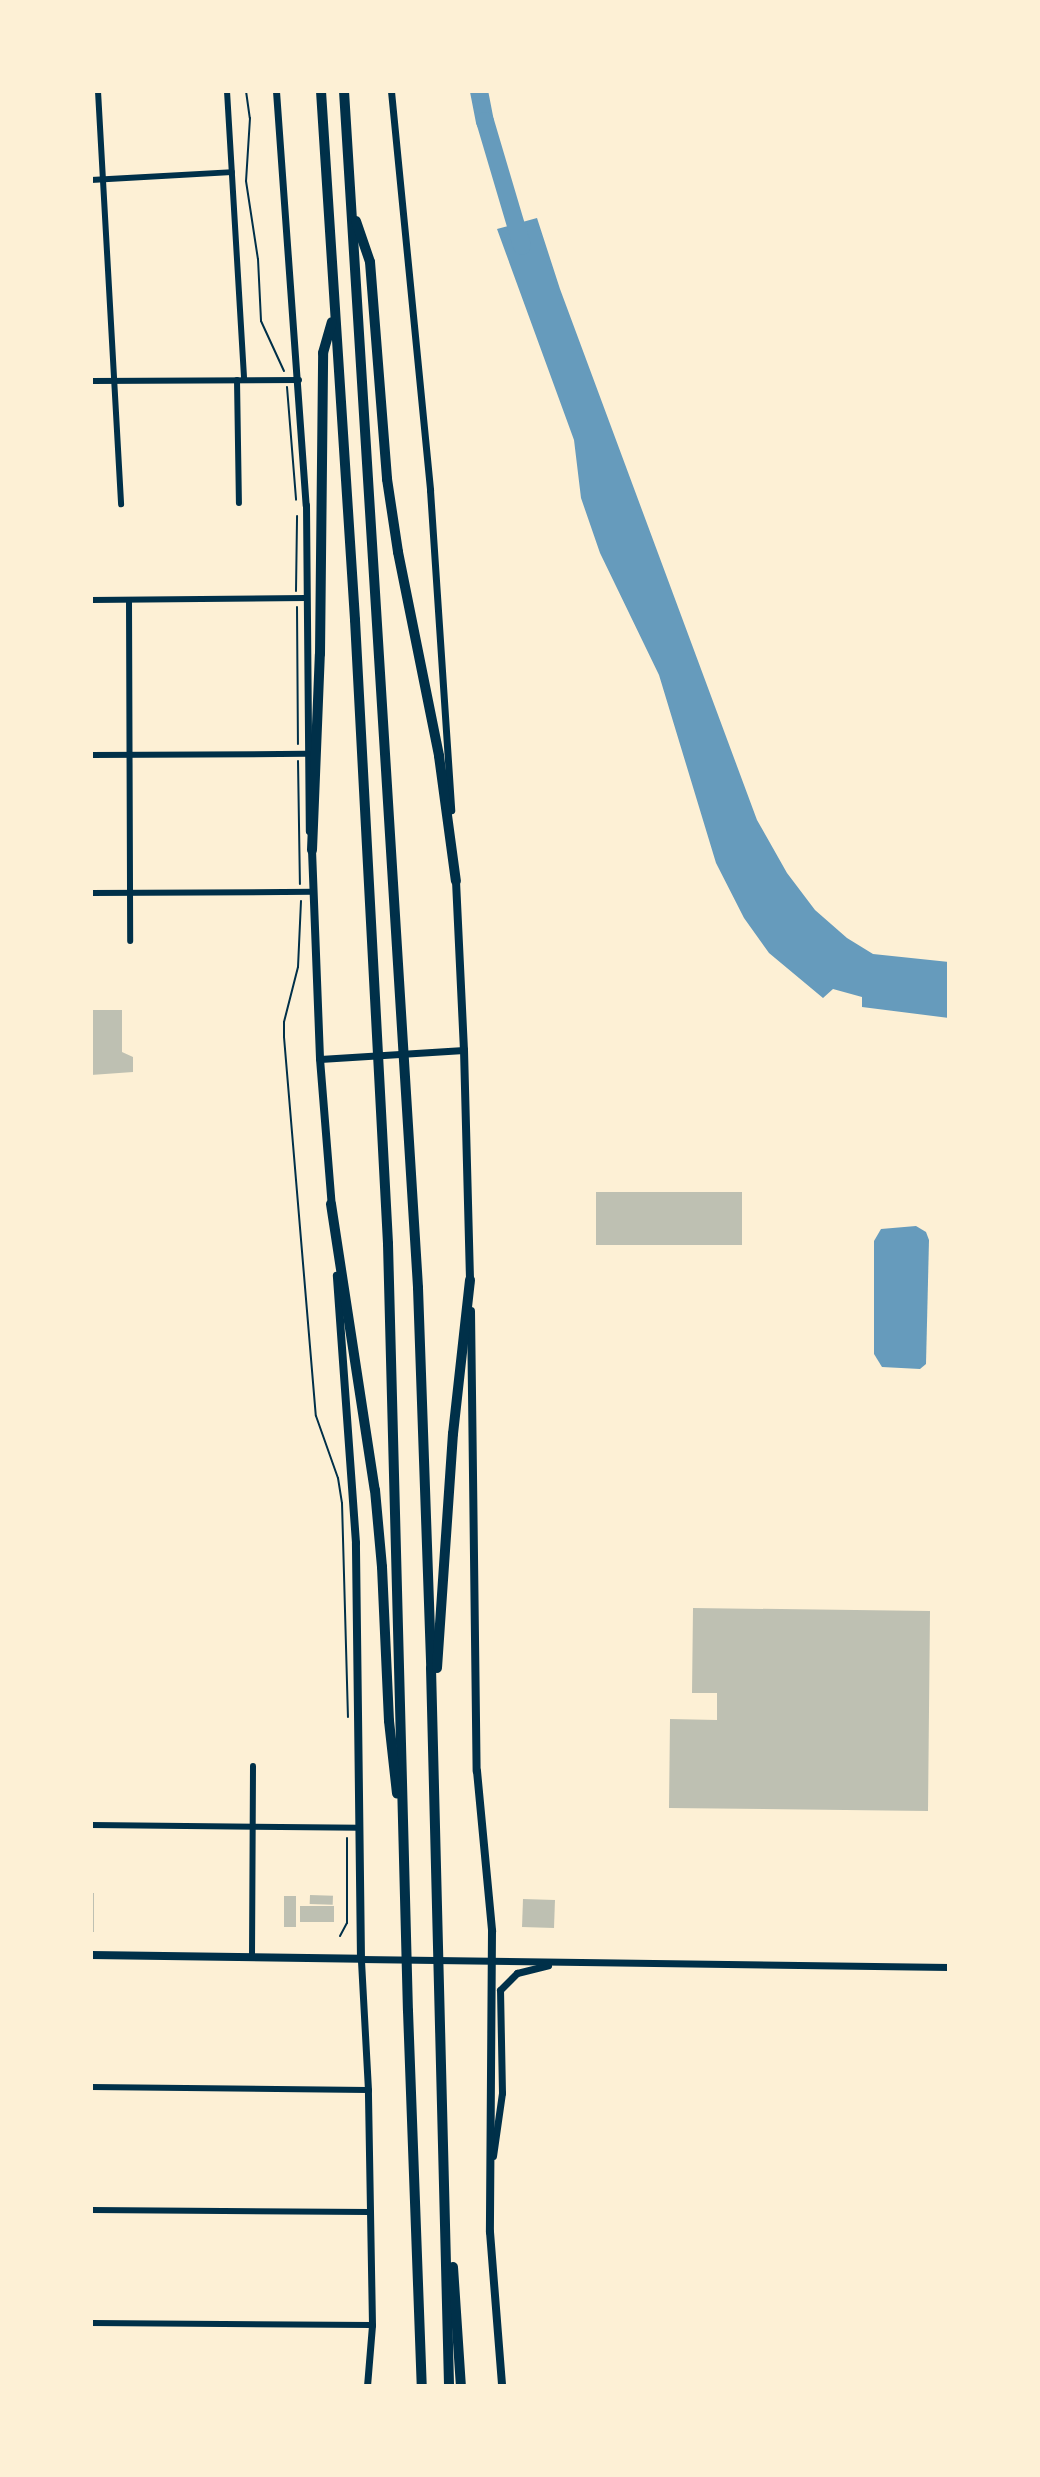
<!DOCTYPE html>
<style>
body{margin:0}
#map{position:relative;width:1040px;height:2477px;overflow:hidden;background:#fdf0d5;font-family:"Roboto Condensed",sans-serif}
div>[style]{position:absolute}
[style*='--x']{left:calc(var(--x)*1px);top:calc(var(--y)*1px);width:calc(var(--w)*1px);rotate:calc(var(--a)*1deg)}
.water>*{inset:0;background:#669bbc}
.river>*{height:18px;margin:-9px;padding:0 9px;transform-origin:9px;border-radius:9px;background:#669bbc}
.building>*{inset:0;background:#bec0b2;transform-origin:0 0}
.path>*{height:2px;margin:-1px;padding:0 1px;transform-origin:1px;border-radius:1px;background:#003049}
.minor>*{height:6px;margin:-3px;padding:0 3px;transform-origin:3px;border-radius:3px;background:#003049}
.tertiary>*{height:7px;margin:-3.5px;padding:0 3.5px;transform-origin:3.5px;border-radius:3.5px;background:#003049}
.secondary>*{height:8px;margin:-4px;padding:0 4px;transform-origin:4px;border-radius:4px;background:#003049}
.motorway>*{height:10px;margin:-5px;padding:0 5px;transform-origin:5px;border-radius:5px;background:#003049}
span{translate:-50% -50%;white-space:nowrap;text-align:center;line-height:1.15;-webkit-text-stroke:5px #fdf0d5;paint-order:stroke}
.frame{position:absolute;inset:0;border:93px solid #fdf0d5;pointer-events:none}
</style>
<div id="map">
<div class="water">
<i style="clip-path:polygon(537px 218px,560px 289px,757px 820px,787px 873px,815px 910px,847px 938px,873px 954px,949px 962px,949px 1018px,862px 1007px,862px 997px,833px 989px,823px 998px,769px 953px,744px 918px,716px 863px,659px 675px,600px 553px,581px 498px,574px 440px,497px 229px)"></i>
<i style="clip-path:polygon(916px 1226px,926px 1232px,929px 1240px,926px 1364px,920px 1369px,882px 1367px,874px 1354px,874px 1241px,881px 1229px)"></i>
</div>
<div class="river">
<i style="--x:479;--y:91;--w:31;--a:79"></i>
<i style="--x:485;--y:121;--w:130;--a:73.5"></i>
</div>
<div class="building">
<i style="clip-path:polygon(91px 1010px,122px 1010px,122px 1052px,133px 1057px,133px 1072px,91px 1075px)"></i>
<i style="left:596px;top:1192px;width:146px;height:53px"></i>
<i style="clip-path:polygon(693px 1608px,930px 1611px,928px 1811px,669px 1808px,670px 1719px,717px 1720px,717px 1693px,692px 1693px)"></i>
<i style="left:91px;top:1893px;width:3px;height:39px"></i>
<i style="left:310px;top:1895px;width:23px;height:9px;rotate:2deg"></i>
<i style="left:284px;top:1896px;width:12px;height:31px"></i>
<i style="left:523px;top:1899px;width:32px;height:28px;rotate:2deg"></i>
<i style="left:300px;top:1906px;width:34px;height:16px"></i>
</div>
<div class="path">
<i style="--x:246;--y:91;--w:27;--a:82"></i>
<i style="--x:250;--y:118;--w:63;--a:93.6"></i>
<i style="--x:246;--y:181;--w:79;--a:81.3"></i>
<i style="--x:258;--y:259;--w:62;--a:87.2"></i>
<i style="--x:261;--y:321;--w:55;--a:65.3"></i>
<i style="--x:287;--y:387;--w:113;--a:85.4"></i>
<i style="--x:296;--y:591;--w:75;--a:-89.2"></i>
<i style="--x:297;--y:607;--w:137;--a:89.6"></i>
<i style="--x:298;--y:761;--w:123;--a:89.1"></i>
<i style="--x:301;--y:901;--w:66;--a:92.6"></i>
<i style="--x:298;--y:967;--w:57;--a:104.3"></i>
<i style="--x:284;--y:1022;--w:15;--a:90"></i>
<i style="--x:284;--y:1037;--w:380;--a:85.2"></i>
<i style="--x:316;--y:1416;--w:66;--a:70.5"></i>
<i style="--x:338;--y:1478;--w:25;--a:81"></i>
<i style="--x:342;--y:1503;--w:214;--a:88.4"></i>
<i style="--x:340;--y:1936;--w:15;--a:-62"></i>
<i style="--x:347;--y:1923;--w:85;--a:-90"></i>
</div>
<div class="minor">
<i style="--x:98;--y:91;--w:414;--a:86.8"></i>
<i style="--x:227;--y:91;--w:289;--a:86.6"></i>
<i style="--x:91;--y:180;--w:141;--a:-3.2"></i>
<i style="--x:237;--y:380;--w:123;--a:89.1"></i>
<i style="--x:91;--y:381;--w:208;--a:-0.3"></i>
<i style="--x:91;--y:600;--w:215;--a:-0.5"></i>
<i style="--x:129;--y:600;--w:341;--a:89.8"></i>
<i style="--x:91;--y:755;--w:215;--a:-0.3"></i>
<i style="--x:91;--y:893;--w:222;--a:-0.3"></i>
<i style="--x:91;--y:1825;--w:269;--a:0.6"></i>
<i style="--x:252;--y:1958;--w:192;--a:-89.7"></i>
<i style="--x:91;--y:2087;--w:277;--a:0.6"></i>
<i style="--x:91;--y:2210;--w:279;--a:0.4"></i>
<i style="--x:91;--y:2323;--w:281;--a:0.4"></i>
</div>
<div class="tertiary">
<i style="--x:276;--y:91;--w:415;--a:85.9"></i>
<i style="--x:306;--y:505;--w:326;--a:89.5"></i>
<i style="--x:391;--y:91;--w:401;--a:84.4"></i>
<i style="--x:430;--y:490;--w:321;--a:86.2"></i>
<i style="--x:320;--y:1059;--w:144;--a:-3.6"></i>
<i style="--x:493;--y:2156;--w:64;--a:-81.9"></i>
<i style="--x:502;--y:2093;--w:103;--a:-91.1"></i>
<i style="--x:500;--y:1990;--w:24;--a:-45"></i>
<i style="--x:517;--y:1973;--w:32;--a:-14"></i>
<i style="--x:367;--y:2386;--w:61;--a:-85.3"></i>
<i style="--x:372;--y:2325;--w:235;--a:-91"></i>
<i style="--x:368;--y:2090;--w:131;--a:-93.1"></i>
<i style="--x:361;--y:1959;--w:588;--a:0.78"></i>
</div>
<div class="secondary">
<i style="--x:312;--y:850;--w:209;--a:87.8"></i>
<i style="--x:320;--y:1059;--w:148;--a:85.4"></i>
<i style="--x:456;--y:881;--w:169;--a:87.3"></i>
<i style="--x:464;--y:1050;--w:234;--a:88.5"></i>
<i style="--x:471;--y:1311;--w:460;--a:89.3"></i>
<i style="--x:477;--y:1771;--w:161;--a:84.6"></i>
<i style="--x:492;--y:1931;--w:301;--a:90.4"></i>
<i style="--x:490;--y:2232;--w:154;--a:85.5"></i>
<i style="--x:91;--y:1955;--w:270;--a:0.8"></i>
<i style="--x:361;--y:1959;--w:416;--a:-90.7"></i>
<i style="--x:356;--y:1543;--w:268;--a:-94.1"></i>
</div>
<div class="motorway">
<i style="--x:321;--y:91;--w:530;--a:86.32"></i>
<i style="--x:355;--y:620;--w:625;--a:86.97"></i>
<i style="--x:388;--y:1244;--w:767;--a:88.51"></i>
<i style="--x:408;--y:2011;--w:375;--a:87.9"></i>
<i style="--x:344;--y:91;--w:1199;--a:86.46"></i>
<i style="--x:418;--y:1288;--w:380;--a:88"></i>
<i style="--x:431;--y:1668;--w:718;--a:88.56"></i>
<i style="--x:356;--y:221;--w:43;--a:71.1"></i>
<i style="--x:370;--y:262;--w:218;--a:85.5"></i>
<i style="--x:387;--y:479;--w:74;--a:81.4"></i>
<i style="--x:398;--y:552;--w:208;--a:78.6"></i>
<i style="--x:439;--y:756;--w:126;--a:82.3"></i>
<i style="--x:312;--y:850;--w:196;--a:-87.7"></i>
<i style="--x:320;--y:654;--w:301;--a:-89.4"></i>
<i style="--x:323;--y:353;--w:32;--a:-74"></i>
<i style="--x:331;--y:1204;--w:289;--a:81.3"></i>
<i style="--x:375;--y:1490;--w:77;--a:84.8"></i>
<i style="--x:382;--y:1567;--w:154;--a:87.4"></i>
<i style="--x:389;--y:1721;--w:73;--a:83.7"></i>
<i style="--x:437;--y:1668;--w:235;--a:-86.1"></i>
<i style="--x:453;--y:1434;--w:155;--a:-83.7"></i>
<i style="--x:453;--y:2267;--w:119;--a:86.2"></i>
</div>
<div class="frame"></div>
</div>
